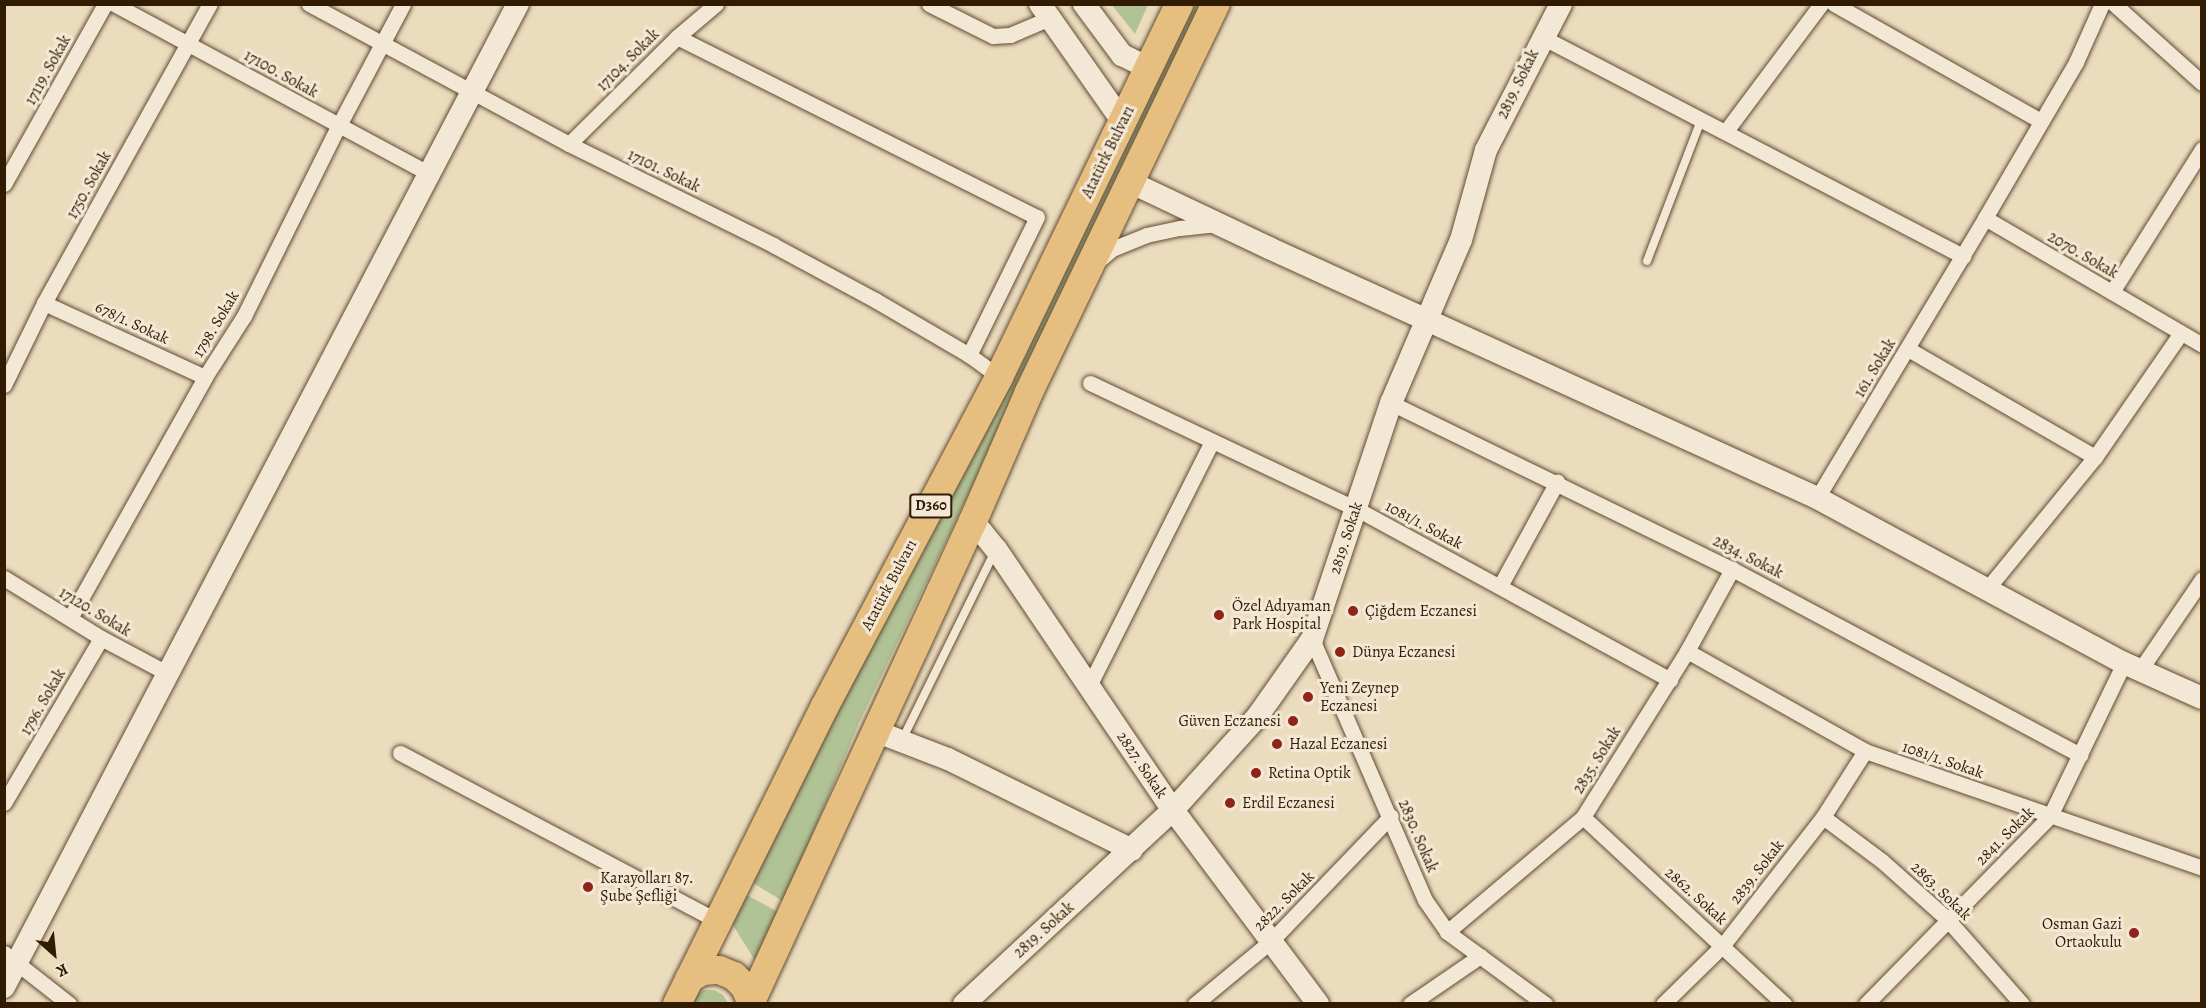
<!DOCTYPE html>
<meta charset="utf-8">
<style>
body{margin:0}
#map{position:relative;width:2206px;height:1008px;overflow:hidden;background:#ecdcbe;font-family:Alegreya,serif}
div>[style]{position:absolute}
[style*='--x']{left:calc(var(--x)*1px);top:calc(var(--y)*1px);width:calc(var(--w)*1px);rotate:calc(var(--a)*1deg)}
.green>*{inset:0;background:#b1c296}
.roads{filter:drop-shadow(0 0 2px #604c32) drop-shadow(0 0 2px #604c32)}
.lane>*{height:8px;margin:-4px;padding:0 4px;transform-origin:4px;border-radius:4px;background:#f3e8d5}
.street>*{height:15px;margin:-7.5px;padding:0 7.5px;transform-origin:7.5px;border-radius:7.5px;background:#f3e8d5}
.secondary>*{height:22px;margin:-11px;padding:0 11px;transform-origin:11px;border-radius:11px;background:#f3e8d5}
.highway>*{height:28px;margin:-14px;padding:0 14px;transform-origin:14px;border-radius:14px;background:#e6be7f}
.dots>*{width:16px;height:16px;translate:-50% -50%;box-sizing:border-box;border:3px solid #f3e8d5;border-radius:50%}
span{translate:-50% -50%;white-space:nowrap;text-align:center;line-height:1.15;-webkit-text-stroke:6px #f3e8d5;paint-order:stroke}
.shield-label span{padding:2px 4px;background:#f3e8d5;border:2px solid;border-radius:4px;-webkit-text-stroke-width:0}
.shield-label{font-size:15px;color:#311c03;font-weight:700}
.street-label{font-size:16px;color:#311c03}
.poi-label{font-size:16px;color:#311c03}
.left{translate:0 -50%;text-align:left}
.right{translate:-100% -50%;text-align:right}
.frame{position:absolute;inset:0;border:6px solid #311c03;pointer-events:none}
.north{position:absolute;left:24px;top:924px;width:60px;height:60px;-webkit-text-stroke:4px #f3e8d5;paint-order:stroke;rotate:153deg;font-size:16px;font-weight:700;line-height:24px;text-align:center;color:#311c03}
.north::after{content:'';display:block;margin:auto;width:21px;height:27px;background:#311c03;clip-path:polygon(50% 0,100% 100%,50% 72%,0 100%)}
</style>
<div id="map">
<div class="green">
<i style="clip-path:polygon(1112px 5px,1148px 5px,1135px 34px)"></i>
<i style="clip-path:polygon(1195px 5px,1202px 5px,859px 723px,784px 902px,750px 881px,1010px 380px)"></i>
<i style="clip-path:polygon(745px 894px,780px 913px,756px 962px,731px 922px)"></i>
<i style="clip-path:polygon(704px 990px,714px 990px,723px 995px,728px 1003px,692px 1004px,695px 995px)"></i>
</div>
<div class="roads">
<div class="lane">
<i style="--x:1647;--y:261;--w:151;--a:-69"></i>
<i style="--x:903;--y:738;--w:206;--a:-63.8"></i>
</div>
<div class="street">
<i style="--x:114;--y:4;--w:360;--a:28.3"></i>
<i style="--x:309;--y:4;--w:295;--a:28.3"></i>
<i style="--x:569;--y:144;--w:228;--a:26.3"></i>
<i style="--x:773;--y:245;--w:116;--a:28.3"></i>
<i style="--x:875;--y:300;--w:109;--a:30.3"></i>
<i style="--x:969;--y:355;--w:37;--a:36"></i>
<i style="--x:929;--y:4;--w:72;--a:26.6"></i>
<i style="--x:993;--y:36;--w:17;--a:-3"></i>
<i style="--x:1010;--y:35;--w:43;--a:-23"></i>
<i style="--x:1834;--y:4;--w:238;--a:29.5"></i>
<i style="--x:2114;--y:4;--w:118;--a:41.9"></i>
<i style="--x:677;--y:37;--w:402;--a:26.6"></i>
<i style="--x:1037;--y:217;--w:154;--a:116.2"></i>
<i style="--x:1542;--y:37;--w:475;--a:27.5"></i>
<i style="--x:1726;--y:131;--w:159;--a:-53.2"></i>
<i style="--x:569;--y:144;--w:152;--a:-44.7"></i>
<i style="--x:677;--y:37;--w:51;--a:-40.2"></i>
<i style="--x:4;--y:184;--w:206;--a:-60.7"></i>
<i style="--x:1985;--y:218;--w:181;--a:-59.7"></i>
<i style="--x:2076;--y:62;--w:64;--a:-65.9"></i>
<i style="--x:1099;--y:260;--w:17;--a:-40"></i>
<i style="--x:1112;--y:249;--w:37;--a:-22"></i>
<i style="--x:1146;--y:235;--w:35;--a:-12"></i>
<i style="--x:1180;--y:228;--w:37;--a:-6"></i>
<i style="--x:2112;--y:292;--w:169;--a:-57.8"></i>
<i style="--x:44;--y:303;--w:177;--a:24.7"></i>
<i style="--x:1908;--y:349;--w:216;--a:30"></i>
<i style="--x:1090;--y:383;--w:293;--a:25.3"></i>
<i style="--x:1355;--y:508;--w:359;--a:28.6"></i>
<i style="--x:4;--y:385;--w:91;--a:-64"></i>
<i style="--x:44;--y:303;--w:342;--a:-61"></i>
<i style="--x:1391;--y:403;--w:379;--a:26"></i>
<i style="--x:1732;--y:569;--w:395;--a:28.1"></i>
<i style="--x:1817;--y:498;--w:327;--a:-59"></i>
<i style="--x:1985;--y:218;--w:251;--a:30.3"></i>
<i style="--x:4;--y:578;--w:114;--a:31.7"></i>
<i style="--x:101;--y:638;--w:77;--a:27.9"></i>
<i style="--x:1500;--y:586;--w:119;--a:-61.3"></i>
<i style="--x:1987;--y:589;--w:171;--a:-50.7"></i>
<i style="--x:2095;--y:457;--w:151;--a:-55.3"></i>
<i style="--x:70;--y:618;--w:276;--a:-60.7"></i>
<i style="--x:205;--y:377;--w:72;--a:-57.4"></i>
<i style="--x:244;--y:316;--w:211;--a:-63.6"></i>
<i style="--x:338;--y:127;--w:139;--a:-62.1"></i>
<i style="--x:1312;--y:639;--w:284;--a:66.6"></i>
<i style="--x:1425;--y:900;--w:39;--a:55"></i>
<i style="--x:1447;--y:932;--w:122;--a:36.3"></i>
<i style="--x:1687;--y:651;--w:204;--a:29.3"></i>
<i style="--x:1865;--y:751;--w:357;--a:19.1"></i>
<i style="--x:2140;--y:670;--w:110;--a:-55.7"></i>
<i style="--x:1089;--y:686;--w:274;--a:-63.3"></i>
<i style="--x:400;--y:753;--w:359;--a:27.9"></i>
<i style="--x:4;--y:803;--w:191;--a:-59.5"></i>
<i style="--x:1583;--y:817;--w:275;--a:42.9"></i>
<i style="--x:1823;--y:817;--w:74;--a:36.7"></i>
<i style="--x:1882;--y:861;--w:87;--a:41.7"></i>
<i style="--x:1947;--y:919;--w:113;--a:48.6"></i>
<i style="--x:1447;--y:932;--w:178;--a:-40.2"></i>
<i style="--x:1583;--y:817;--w:196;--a:-57.9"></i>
<i style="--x:1687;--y:651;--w:94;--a:-61.2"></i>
<i style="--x:4;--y:953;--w:83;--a:38.1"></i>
<i style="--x:1195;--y:1004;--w:99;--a:-39.7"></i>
<i style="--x:1271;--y:941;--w:173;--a:-46.2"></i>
<i style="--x:1410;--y:1004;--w:85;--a:-34.4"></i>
<i style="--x:1663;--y:1004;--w:84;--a:-44.5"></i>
<i style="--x:1723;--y:945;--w:162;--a:-52"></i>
<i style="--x:1823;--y:817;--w:78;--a:-57.5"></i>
<i style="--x:1866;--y:1004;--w:263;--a:-45.6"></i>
<i style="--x:2050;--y:816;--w:170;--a:-64.2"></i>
</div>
<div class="secondary">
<i style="--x:1040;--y:4;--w:144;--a:54.9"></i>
<i style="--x:1084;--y:4;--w:64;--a:53.3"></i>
<i style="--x:1122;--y:55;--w:30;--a:26"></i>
<i style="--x:1130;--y:182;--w:154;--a:25.4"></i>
<i style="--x:1269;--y:248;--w:602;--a:24.52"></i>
<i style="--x:1817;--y:498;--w:349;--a:28.3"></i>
<i style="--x:2124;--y:663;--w:85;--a:24.2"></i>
<i style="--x:973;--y:521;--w:36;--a:51"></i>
<i style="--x:996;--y:549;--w:315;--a:55.9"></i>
<i style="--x:1173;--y:810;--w:242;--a:53.2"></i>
<i style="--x:875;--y:731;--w:78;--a:21"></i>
<i style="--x:948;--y:759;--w:205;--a:26.3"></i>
<i style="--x:4;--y:987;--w:1109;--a:-62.4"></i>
<i style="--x:964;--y:1004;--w:285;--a:-42.9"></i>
<i style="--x:1173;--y:810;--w:125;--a:-47.9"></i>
<i style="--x:1257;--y:717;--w:95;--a:-54.8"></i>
<i style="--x:1312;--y:639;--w:249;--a:-71.5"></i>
<i style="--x:1391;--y:403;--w:177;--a:-66.8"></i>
<i style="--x:1461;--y:240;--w:93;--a:-74.5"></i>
<i style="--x:1486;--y:150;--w:164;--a:-62.8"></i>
</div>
<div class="highway">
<i style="--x:689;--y:979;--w:16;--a:-30"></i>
<i style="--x:703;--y:971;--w:16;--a:-4"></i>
<i style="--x:719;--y:970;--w:16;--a:22"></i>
<i style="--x:734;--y:976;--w:16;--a:45"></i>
<i style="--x:745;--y:987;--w:18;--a:68"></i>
<i style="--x:677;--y:1004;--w:333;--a:-63.6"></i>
<i style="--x:825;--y:706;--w:372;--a:-62.1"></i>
<i style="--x:999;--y:377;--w:414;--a:-64.2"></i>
<i style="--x:750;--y:1004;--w:532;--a:-65.22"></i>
<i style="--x:973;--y:521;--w:141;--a:-66.5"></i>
<i style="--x:1029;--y:392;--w:431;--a:-64.3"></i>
</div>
</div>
<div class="dots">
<i style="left:1353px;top:611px;background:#8f2418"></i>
<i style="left:1219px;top:615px;background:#8f2418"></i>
<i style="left:1340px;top:652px;background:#8f2418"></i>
<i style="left:1308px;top:697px;background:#8f2418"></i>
<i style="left:1293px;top:721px;background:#8f2418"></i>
<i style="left:1277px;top:744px;background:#8f2418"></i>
<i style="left:1256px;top:773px;background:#8f2418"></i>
<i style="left:1230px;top:803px;background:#8f2418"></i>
<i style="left:588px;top:887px;background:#8f2418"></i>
<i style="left:2134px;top:933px;background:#8f2418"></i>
</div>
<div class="shield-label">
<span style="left:931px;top:506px">D360</span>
</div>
<div class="street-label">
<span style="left:628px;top:60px;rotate:-45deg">17104. Sokak</span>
<span style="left:48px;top:70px;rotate:-61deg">17119. Sokak</span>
<span style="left:281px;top:74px;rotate:29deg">17100. Sokak</span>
<span style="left:1518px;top:84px;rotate:-64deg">2819. Sokak</span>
<span style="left:1108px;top:152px;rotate:-64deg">Atatürk Bulvarı</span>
<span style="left:664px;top:171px;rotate:26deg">17101. Sokak</span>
<span style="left:89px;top:185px;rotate:-61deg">1750. Sokak</span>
<span style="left:2083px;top:255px;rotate:30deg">2070. Sokak</span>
<span style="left:132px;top:323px;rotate:25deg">678/1. Sokak</span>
<span style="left:216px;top:324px;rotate:-59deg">1798. Sokak</span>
<span style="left:1875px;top:368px;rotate:-59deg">161. Sokak</span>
<span style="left:1424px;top:525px;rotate:28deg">1081/1. Sokak</span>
<span style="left:1346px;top:538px;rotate:-72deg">2819. Sokak</span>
<span style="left:1748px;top:557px;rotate:27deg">2834. Sokak</span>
<span style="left:889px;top:585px;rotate:-62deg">Atatürk Bulvarı</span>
<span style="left:95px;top:612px;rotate:31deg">17120. Sokak</span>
<span style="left:43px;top:702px;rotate:-60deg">1796. Sokak</span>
<span style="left:1597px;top:760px;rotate:-58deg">2835. Sokak</span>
<span style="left:1943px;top:760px;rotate:19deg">1081/1. Sokak</span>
<span style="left:1142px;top:765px;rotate:56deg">2827. Sokak</span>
<span style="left:1418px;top:836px;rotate:67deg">2830. Sokak</span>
<span style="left:2005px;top:836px;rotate:-45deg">2841. Sokak</span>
<span style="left:1757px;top:872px;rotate:-52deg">2839. Sokak</span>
<span style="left:1941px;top:891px;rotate:44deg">2863. Sokak</span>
<span style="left:1696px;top:896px;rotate:42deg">2862. Sokak</span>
<span style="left:1284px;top:901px;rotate:-45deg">2822. Sokak</span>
<span style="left:1044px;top:930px;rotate:-42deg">2819. Sokak</span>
</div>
<div class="poi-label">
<span class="left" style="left:1232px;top:615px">Özel Adıyaman<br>Park Hospital</span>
<span class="left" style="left:1365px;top:611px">Çiğdem Eczanesi</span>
<span class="left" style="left:1352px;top:652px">Dünya Eczanesi</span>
<span class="left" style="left:1320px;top:697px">Yeni Zeynep<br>Eczanesi</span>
<span class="right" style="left:1281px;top:721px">Güven Eczanesi</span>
<span class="left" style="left:1289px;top:744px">Hazal Eczanesi</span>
<span class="left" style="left:1268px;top:773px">Retina Optik</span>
<span class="left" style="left:1242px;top:803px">Erdil Eczanesi</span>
<span class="left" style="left:600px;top:887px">Karayolları 87.<br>Şube Şefliği</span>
<span class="right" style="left:2122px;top:933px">Osman Gazi<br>Ortaokulu</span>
</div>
<div class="frame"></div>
<div class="north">K</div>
</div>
